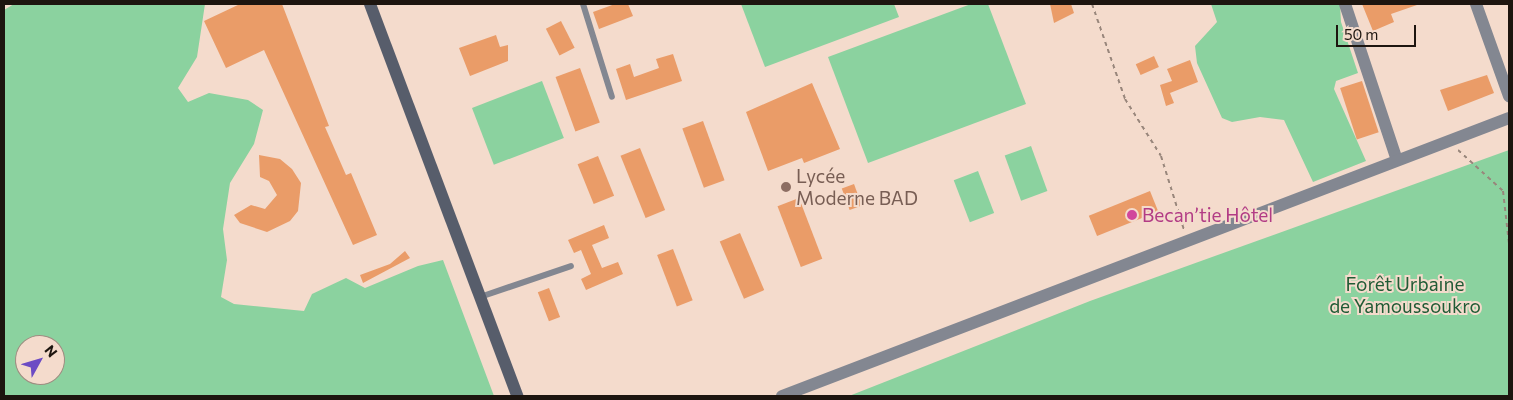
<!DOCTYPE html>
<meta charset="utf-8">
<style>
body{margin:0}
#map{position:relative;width:1513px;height:400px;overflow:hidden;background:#f4dbcc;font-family:Commissioner,sans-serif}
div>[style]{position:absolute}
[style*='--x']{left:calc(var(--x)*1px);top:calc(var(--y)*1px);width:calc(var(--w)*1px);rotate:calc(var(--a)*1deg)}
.green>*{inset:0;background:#8bd29f;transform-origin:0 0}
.building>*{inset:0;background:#ea9c68;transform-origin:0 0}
.path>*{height:2px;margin-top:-1px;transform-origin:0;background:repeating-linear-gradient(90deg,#98867b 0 4px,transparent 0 8px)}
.lane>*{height:6px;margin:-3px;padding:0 3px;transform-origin:3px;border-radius:3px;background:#838791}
.street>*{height:12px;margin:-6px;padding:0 6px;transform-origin:6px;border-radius:6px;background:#838791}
.secondary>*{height:12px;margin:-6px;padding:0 6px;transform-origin:6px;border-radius:6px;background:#575d6b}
.dots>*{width:14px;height:14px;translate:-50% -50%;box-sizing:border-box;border:2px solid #f4dbcc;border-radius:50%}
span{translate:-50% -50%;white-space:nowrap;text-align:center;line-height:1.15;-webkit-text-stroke:4px #f4dbcc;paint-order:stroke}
.education-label{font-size:19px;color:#785e54}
.left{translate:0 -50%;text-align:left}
.hotel-label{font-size:19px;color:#b23c85}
.park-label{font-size:19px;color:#205b35}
.frame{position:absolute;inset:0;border:5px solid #1d150f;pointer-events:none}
.north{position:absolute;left:15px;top:335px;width:50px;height:50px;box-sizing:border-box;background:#f4dbcc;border:1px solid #9e8c80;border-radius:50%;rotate:51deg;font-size:14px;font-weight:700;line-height:20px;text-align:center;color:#1d150f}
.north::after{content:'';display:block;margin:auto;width:18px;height:22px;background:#6c4bc4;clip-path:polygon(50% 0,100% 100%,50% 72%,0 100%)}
.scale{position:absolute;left:1336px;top:25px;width:80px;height:22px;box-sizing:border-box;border:2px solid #1d150f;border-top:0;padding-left:6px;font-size:15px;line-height:18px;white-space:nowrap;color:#1d150f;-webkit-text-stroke:4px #f4dbcc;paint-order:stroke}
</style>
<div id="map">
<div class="green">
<i style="clip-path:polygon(evenodd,14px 4px,205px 4px,197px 57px,178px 88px,188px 102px,209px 93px,248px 100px,263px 110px,254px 144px,230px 183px,223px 229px,227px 260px,221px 297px,234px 304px,304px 311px,312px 294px,346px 278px,365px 288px,418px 266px,443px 260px,494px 396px,4px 396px,4px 10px,14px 4px,25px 345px,55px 345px,55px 375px,25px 375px,25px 345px)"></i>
<i style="clip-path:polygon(741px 4px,894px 4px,899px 17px,765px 67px)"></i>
<i style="clip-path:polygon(971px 4px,988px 4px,1026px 104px,868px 163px,828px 57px)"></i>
<i style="clip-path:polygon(1211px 4px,1340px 4px,1341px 22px,1358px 73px,1336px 81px,1334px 89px,1366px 161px,1313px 182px,1284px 120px,1260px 117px,1232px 122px,1222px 118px,1197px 63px,1195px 46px,1217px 22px)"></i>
<i style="left:542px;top:81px;width:61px;height:75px;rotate:69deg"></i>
<i style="left:1031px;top:146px;width:48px;height:28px;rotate:70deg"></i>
<i style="clip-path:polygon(1509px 150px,1509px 396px,849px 396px,1090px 301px)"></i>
<i style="left:978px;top:171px;width:45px;height:26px;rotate:69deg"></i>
</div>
<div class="building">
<i style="clip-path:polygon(240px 4px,282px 4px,329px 126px,325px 127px,346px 175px,351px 173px,377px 235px,353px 245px,264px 50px,226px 68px,204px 21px)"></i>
<i style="clip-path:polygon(615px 4px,628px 4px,633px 16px,599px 29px,593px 12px)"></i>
<i style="clip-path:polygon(1050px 4px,1071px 4px,1074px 13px,1054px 23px)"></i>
<i style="clip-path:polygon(1362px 4px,1417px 4px,1417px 5px,1391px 14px,1394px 22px,1373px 31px)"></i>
<i style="left:561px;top:21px;width:30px;height:17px;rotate:63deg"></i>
<i style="clip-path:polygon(496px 35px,500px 47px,508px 45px,508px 61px,470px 76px,459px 48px)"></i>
<i style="clip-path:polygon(673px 54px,682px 81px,626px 100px,616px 69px,630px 64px,634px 77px,659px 68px,656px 59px)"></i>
<i style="left:1154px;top:56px;width:12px;height:20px;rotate:66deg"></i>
<i style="clip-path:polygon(1190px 60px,1198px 82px,1170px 93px,1174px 103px,1166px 106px,1160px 85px,1172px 81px,1167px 69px)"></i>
<i style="left:580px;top:68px;width:58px;height:26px;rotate:70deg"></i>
<i style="clip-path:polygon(1487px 75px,1494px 93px,1448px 111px,1440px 90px)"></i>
<i style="left:1362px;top:81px;width:54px;height:23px;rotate:72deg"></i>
<i style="clip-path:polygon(812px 83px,840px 149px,804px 163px,802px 158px,768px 171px,746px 112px)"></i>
<i style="left:703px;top:121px;width:63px;height:22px;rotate:70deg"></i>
<i style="left:640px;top:148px;width:67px;height:21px;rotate:68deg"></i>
<i style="clip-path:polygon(259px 155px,280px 159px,292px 169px,301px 183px,298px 211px,290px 221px,267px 232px,240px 223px,234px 215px,251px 205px,265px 209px,277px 195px,269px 181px,260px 177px)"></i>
<i style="left:598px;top:156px;width:43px;height:22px;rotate:68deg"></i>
<i style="left:854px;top:184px;width:23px;height:13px;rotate:70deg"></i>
<i style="left:1150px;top:191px;width:22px;height:66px;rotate:68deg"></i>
<i style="left:799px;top:198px;width:65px;height:23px;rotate:69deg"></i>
<i style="clip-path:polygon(604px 225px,609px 238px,592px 245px,602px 268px,618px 262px,623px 274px,586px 290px,581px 279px,591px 274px,581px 250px,574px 253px,568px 240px)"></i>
<i style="left:740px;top:233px;width:62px;height:22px;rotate:67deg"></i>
<i style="left:673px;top:249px;width:55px;height:17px;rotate:69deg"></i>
<i style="clip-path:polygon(405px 251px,410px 258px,363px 283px,360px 275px,390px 264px)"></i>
<i style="left:549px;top:288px;width:31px;height:12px;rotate:69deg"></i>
</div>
<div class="path">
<i style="--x:1092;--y:4;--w:101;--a:70.8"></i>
<i style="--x:1125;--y:99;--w:67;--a:57.7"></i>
<i style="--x:1161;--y:156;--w:77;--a:72.7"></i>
<i style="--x:1458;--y:150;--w:61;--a:42.3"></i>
<i style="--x:1503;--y:191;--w:53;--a:83.5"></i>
</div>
<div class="lane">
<i style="--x:583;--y:4;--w:97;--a:72.7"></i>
<i style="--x:480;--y:297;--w:96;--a:-18.8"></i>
</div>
<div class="street">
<i style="--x:1345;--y:4;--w:164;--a:71.6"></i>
<i style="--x:1476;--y:4;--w:98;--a:70.3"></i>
<i style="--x:782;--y:396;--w:778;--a:-20.93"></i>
</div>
<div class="secondary">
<i style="--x:370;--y:4;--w:419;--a:69.4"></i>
</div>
<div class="dots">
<i style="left:786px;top:187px;background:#8d6e63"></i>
<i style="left:1132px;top:215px;background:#d1479c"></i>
</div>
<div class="education-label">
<span class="left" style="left:796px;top:187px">Lycée<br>Moderne BAD</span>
</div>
<div class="hotel-label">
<span class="left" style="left:1142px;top:215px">Becan’tie Hôtel</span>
</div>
<div class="park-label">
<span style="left:1405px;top:295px">Forêt Urbaine<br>de Yamoussoukro</span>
</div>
<div class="frame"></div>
<div class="north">N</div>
<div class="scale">50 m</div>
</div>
